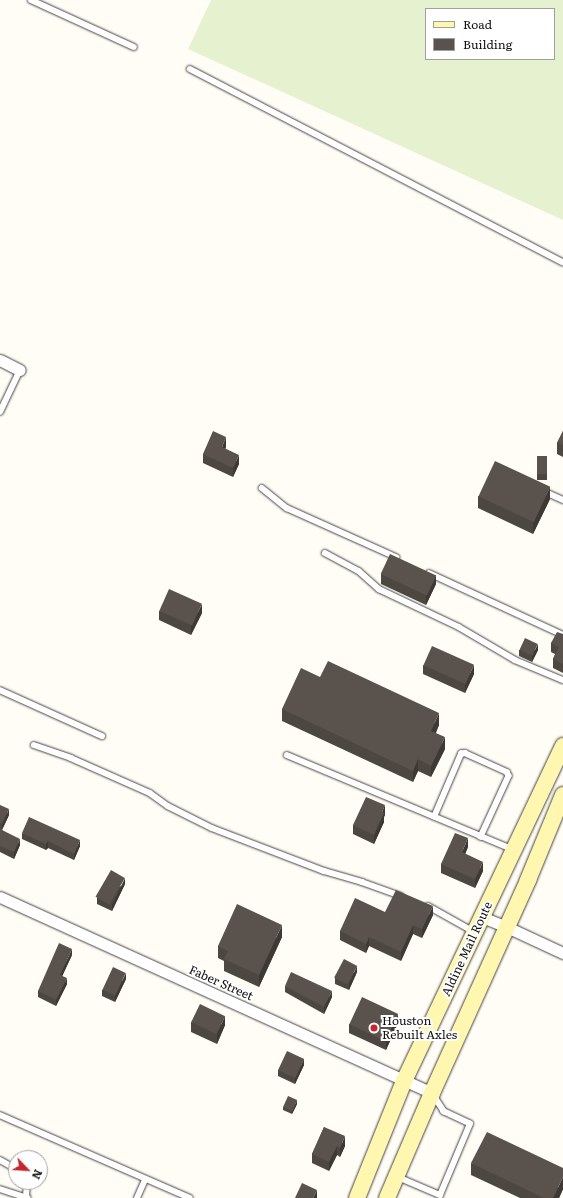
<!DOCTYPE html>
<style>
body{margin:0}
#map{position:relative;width:563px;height:1198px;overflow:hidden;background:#fffdf5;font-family:Literata,serif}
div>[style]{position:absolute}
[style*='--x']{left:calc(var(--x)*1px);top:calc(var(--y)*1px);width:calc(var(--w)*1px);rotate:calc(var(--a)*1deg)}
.pitch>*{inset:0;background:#e6f2cf}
.roads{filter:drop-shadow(0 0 1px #444) drop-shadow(0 0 1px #444)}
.service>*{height:5.5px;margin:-2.75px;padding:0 2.75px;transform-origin:2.75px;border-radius:2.75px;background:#fff}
.minor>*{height:11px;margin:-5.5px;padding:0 5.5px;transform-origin:5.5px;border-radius:5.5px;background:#fff}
.secondary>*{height:16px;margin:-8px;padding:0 8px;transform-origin:8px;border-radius:8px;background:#fff6b0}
.wall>*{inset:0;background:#4d4742;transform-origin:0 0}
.shaded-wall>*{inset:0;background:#3f3936}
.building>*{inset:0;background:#5a524d;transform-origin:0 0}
.dots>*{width:11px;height:11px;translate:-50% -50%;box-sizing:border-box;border:2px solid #fff;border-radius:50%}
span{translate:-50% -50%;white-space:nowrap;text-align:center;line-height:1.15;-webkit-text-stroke:4px #fff;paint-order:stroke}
.street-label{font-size:12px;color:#111}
.poi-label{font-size:12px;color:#111}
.left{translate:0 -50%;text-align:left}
.legend{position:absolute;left:425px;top:8px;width:130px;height:52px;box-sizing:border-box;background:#fff;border:1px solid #a0a0a0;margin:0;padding:5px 7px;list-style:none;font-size:12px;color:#111}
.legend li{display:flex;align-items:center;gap:8px;height:20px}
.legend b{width:20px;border:1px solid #a0a0a0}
.north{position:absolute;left:8px;top:1150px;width:40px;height:40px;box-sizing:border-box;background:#fff;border:1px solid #a0a0a0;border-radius:50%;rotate:115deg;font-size:11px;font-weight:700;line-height:16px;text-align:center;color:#111}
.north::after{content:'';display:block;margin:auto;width:14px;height:18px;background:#c4262e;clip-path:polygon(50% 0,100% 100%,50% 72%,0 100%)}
</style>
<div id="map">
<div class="pitch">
<i style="clip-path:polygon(evenodd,211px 0,563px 0,563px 220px,188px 49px,211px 0,426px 9px,554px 9px,554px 59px,426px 59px,426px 9px)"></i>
</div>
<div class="roads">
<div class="service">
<i style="--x:31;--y:0;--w:113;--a:24.5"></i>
<i style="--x:190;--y:69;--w:420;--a:27.4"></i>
<i style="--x:0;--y:412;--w:47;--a:-64.5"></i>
<i style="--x:262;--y:488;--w:32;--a:39"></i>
<i style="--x:287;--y:508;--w:120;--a:24.2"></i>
<i style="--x:543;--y:491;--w:22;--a:24"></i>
<i style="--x:325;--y:553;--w:38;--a:28"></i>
<i style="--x:359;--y:571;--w:27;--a:42"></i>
<i style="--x:379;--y:589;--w:89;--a:25.4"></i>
<i style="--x:459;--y:627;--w:65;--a:30.5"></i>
<i style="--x:515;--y:660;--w:52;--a:22.6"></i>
<i style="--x:429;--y:573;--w:148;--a:24.8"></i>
<i style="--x:0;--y:690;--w:112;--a:24.3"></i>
<i style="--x:34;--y:745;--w:39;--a:19"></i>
<i style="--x:71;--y:758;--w:86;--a:23.9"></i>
<i style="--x:150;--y:793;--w:22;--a:36"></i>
<i style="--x:168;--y:806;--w:49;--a:26.6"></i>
<i style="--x:212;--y:828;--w:120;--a:21"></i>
<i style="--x:324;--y:871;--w:40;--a:16"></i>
<i style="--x:362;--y:882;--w:41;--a:19.7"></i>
<i style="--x:287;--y:755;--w:244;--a:22.7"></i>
<i style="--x:434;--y:817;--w:69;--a:-66.8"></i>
<i style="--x:461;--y:754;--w:4;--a:-14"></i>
<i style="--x:465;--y:753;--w:46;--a:24.3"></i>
<i style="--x:507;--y:772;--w:4;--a:63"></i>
<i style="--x:509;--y:776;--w:67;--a:114.7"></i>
<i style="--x:428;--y:906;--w:51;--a:29.1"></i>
<i style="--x:0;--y:1115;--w:207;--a:23.6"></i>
<i style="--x:0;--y:1160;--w:18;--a:29"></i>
<i style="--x:398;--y:1177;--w:46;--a:23.2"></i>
<i style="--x:440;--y:1195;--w:77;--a:-67.1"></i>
<i style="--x:470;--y:1124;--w:29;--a:-155"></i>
<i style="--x:444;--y:1112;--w:20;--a:-123"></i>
<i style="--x:0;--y:1189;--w:29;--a:18"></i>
<i style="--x:26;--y:1197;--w:15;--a:-86"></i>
<i style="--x:137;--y:1198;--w:20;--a:-66"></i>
</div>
<div class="minor">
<i style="--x:0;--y:360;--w:22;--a:27"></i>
<i style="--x:0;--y:897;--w:474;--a:24.4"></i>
<i style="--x:482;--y:917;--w:27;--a:22"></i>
<i style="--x:507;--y:927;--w:62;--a:24.9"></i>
</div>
<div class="secondary">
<i style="--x:357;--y:1198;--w:126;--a:-68.1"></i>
<i style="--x:404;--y:1081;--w:371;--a:-64.6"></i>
<i style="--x:387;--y:1198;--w:114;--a:-66.8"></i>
<i style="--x:432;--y:1093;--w:234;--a:-65.7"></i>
<i style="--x:528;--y:880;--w:92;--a:-67.6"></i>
</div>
</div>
<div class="wall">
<i style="clip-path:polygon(563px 431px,563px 457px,557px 454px,557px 443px)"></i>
<i style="clip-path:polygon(226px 447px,225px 449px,239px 464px,233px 477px,203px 463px,203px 454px)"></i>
<i style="left:537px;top:456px;width:10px;height:24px"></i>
<i style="clip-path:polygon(478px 496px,550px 499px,533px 534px,478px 508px)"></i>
<i style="clip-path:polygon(381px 574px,436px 584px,426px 605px,381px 584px)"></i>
<i style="clip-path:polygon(159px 611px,202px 613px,191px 635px,159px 620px)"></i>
<i style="clip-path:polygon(563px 634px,563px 673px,553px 668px,553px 659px,555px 654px,551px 652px,551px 643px)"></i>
<i style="clip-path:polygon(519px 650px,538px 650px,532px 662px,519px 656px)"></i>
<i style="clip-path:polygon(423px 665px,474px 674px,465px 693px,423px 674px)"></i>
<i style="clip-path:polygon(320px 677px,439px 725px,436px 733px,445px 749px,431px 777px,418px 771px,413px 782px,282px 721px,282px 709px)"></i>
<i style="clip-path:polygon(0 805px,9px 815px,2px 830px,20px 845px,14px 859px,0 852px)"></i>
<i style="clip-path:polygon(385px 815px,384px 817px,384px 822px,374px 844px,353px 834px,353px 825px)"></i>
<i style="clip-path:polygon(22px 833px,80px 846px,74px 860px,48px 848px,46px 850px,22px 839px)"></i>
<i style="clip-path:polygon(468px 847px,465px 854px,483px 871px,475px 888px,441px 873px,441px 864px)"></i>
<i style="clip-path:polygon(125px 884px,112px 911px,97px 904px,97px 898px)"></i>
<i style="clip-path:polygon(385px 912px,433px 915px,422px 938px,413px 934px,401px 961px,369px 946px,366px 953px,340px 940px,340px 931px)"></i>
<i style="clip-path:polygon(282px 937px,259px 987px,224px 971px,224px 961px,218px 958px,218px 946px)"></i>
<i style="clip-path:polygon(72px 955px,62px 976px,67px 984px,56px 1006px,38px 997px,38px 991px)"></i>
<i style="clip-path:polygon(357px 972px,349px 990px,335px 984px,335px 978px)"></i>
<i style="clip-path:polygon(126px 979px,115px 1002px,102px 996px,102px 990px)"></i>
<i style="clip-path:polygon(285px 986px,332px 997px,324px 1014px,285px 992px)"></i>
<i style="clip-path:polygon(191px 1022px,225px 1025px,217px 1044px,191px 1032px)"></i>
<i style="clip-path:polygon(398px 1023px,386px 1050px,349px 1033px,349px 1024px)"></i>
<i style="clip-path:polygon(304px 1065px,295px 1084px,278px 1076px,278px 1070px)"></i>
<i style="clip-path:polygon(297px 1104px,292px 1114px,283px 1110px,283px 1107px)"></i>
<i style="clip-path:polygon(324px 1127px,345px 1146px,340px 1157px,337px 1155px,329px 1171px,312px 1163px,312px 1154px)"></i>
<i style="clip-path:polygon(471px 1163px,563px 1189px,559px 1198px,520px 1198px,471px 1175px)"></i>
</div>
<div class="shaded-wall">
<i style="clip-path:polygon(226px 437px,226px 447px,222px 456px,222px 447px)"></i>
<i style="clip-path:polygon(239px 455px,239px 464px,233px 477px,233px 468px)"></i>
<i style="clip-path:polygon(550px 487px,550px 499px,533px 534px,533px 522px)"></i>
<i style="clip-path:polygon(436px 575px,436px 584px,426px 605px,426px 596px)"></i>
<i style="clip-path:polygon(202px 604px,202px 613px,191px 635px,191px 626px)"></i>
<i style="clip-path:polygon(538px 644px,538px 650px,532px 662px,532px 656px)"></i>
<i style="clip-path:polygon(474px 665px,474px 674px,465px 693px,465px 684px)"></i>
<i style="clip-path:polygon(439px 713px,439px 725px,431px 742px,431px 731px)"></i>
<i style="clip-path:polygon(445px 737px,445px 749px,431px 777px,431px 766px)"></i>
<i style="clip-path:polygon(418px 759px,418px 771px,413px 782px,413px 771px)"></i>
<i style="clip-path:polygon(385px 805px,385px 815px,384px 817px,384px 822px,374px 844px,374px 835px,382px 812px)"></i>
<i style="clip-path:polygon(9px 809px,9px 815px,2px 830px,2px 824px)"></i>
<i style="clip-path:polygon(468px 838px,468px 847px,462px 862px,462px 852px)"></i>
<i style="clip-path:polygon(20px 839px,20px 845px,14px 859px,14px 852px)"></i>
<i style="clip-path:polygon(80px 840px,80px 846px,74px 860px,74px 854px)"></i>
<i style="clip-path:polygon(48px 841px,48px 848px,46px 850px,46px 844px)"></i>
<i style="clip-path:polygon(483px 862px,483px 871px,475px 888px,475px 879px)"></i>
<i style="clip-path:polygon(125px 878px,125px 884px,112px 911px,112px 905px)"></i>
<i style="clip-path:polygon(433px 906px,433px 915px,422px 938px,422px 929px)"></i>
<i style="clip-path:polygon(282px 925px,282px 937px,259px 987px,259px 975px)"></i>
<i style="clip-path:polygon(413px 925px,413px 934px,401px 961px,401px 952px)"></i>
<i style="clip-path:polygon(369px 937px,369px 946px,366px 953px,366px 944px)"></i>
<i style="clip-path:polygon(72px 949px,72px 955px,60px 981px,60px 975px)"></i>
<i style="clip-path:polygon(357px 966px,357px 972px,349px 990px,349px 984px)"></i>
<i style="clip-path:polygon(126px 973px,126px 979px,115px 1002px,115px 996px)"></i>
<i style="clip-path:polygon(67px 978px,67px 984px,56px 1006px,56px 1000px)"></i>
<i style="clip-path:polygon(332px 991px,332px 997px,324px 1014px,324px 1007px)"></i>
<i style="clip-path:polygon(398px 1014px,398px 1023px,386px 1050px,386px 1041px)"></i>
<i style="clip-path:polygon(225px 1016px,225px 1025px,217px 1044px,217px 1034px)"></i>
<i style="clip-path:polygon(304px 1059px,304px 1065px,295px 1084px,295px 1078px)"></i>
<i style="clip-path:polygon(297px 1100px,297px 1104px,292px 1114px,292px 1111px)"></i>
<i style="clip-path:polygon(345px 1136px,345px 1146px,340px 1157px,340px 1148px)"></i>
<i style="clip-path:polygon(337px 1146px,337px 1155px,329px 1171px,329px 1162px)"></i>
<i style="clip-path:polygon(563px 1177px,563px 1189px,559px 1198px,553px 1198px)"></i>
<i style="clip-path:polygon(317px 1190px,317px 1198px,313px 1198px)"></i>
</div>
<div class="building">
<i style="clip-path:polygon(213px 431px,226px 437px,222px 447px,239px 455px,233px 468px,203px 454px)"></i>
<i style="clip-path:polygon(563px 431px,563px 445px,557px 443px)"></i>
<i style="left:537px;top:456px;width:10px;height:18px"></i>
<i style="left:495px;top:461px;width:61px;height:39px;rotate:25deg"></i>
<i style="left:390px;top:554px;width:51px;height:22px;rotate:25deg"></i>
<i style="left:169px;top:589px;width:36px;height:24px;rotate:24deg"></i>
<i style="clip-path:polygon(557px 632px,563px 634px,563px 664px,553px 659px,559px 647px,551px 643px)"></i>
<i style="left:525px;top:638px;width:14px;height:13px;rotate:25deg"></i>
<i style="left:432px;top:646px;width:46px;height:21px;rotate:24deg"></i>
<i style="clip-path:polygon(328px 661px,439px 713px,431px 731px,445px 737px,431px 766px,418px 759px,413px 771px,282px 709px,301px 668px,320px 677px)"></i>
<i style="clip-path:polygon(366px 797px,385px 805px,382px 812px,384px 813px,374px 835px,353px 825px)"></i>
<i style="clip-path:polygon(0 805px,9px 809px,2px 824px,0 823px)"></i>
<i style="clip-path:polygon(29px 817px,80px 840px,74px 854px,48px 841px,46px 844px,22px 833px)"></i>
<i style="clip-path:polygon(0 829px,20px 839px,14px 852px,0 846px)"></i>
<i style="clip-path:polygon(455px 833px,468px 838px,462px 852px,483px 862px,475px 879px,441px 864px)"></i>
<i style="left:111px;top:870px;width:16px;height:31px;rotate:30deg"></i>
<i style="clip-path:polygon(396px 890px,433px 906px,422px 929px,413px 925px,401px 952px,369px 937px,366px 944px,340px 931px,355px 898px,385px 912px)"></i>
<i style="clip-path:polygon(237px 904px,282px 925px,259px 975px,224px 959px,228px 951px,218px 946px)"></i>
<i style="clip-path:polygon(59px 943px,72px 949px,60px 975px,67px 978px,56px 1000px,38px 991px)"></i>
<i style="left:344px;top:959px;width:15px;height:21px;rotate:28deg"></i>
<i style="left:113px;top:967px;width:14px;height:25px;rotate:25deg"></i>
<i style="clip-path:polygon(291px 972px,332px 991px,324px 1007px,285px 986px)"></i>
<i style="left:362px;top:997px;width:40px;height:30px;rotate:25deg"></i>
<i style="left:200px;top:1004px;width:28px;height:20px;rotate:26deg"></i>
<i style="left:287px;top:1051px;width:19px;height:21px;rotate:25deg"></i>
<i style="left:288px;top:1096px;width:10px;height:12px;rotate:24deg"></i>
<i style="clip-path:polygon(324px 1127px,345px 1136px,340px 1148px,337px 1146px,329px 1162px,312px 1154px)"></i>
<i style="clip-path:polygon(487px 1132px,563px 1168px,563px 1177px,553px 1198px,544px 1198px,471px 1163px)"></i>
<i style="clip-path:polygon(302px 1183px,317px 1190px,313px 1198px,295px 1198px)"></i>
</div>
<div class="dots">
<i style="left:374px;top:1028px;background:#c4262e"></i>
</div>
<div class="street-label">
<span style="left:467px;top:949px;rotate:-65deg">Aldine Mail Route</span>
<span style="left:221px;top:983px;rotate:24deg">Faber Street</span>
</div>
<div class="poi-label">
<span class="left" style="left:382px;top:1028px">Houston<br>Rebuilt Axles</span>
</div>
<ul class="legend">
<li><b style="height:5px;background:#fff6b0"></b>Road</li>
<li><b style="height:11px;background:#5a524d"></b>Building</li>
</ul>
<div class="north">N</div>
</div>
